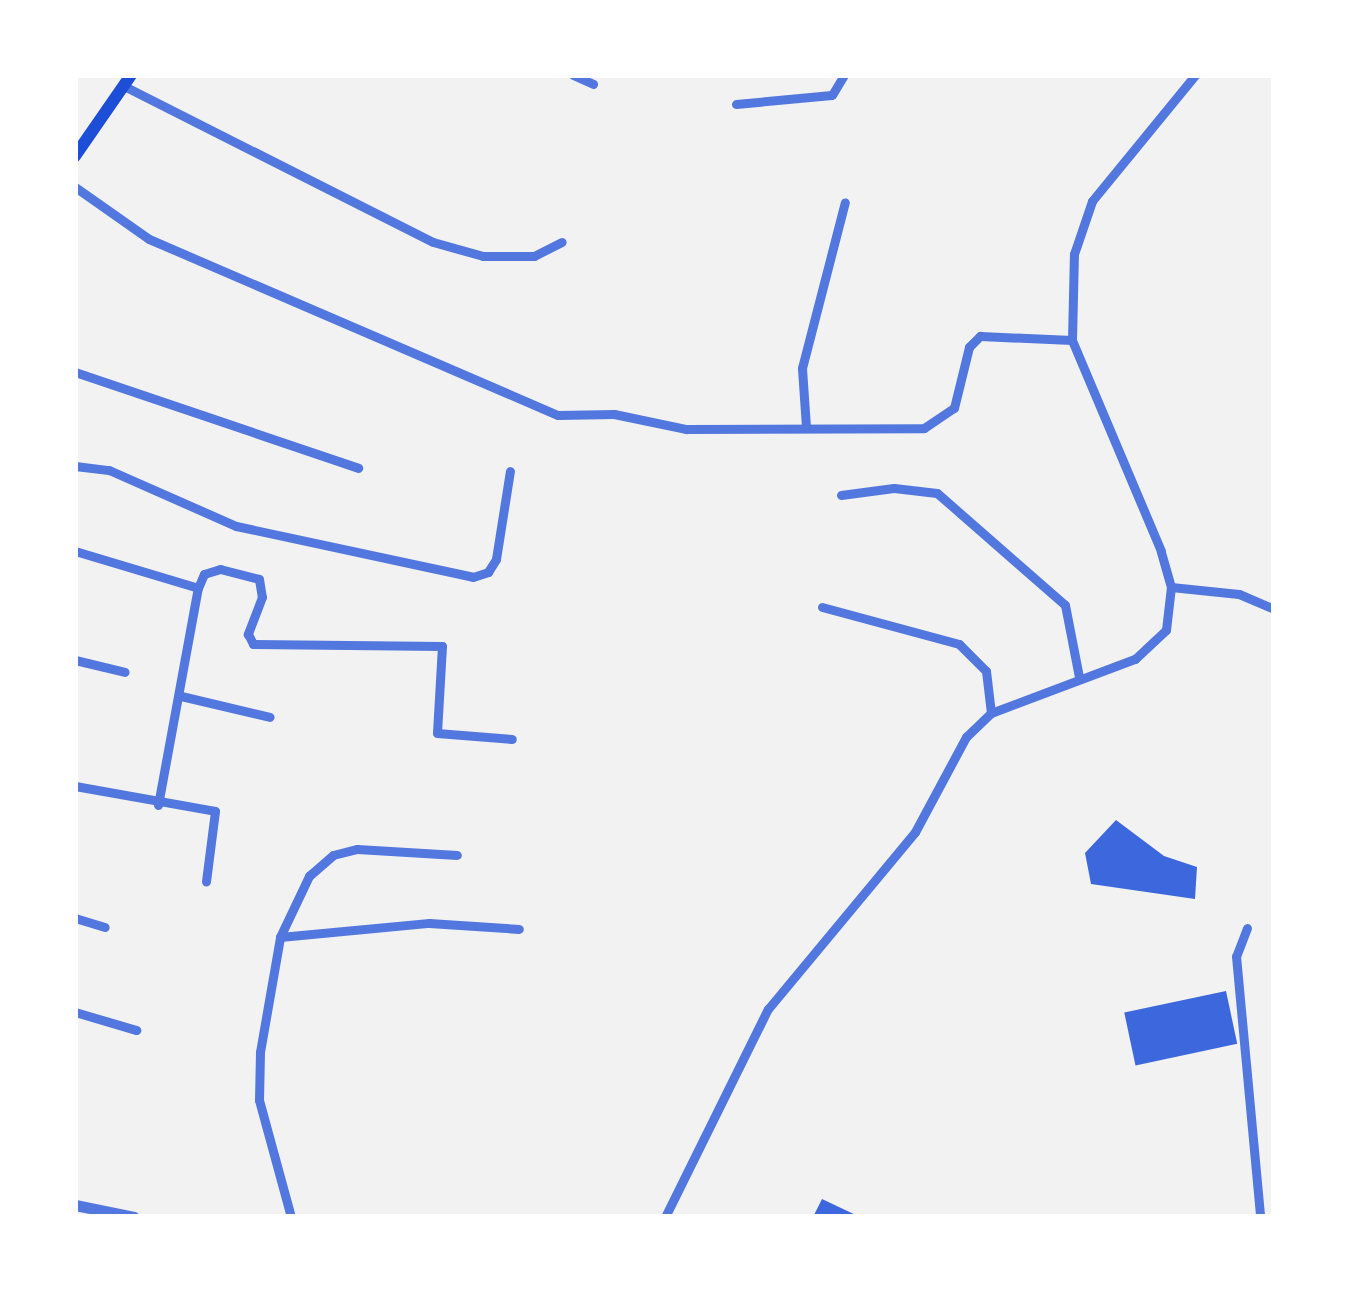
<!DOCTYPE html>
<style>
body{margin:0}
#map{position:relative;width:1349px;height:1292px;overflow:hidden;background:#f2f2f2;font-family:Figtree,sans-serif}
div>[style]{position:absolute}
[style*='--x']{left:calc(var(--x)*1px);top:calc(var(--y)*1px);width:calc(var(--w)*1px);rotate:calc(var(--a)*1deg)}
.building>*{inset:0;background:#3d67dc;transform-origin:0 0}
.minor>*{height:9px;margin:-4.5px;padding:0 4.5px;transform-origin:4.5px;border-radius:4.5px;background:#5277de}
.tertiary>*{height:11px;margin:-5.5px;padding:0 5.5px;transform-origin:5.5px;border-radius:5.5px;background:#5277de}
.secondary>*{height:12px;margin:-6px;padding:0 6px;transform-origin:6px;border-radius:6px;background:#1d4ed8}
span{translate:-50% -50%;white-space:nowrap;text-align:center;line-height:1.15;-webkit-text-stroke:8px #fff;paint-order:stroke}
.frame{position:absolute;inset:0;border:78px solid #fff;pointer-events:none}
</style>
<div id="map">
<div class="building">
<i style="clip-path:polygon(1116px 820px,1164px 856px,1197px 867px,1195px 899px,1091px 884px,1085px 853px)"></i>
<i style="left:1226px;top:991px;width:54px;height:104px;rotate:78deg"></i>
<i style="clip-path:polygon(822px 1199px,860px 1217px,813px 1217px)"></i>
</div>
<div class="minor">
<i style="--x:573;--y:75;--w:22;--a:24"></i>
<i style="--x:124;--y:86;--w:346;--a:26.8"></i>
<i style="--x:433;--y:242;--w:52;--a:15.6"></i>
<i style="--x:483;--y:256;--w:51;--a:0"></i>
<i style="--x:534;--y:256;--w:31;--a:-27"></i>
<i style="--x:736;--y:104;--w:96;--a:-5.4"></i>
<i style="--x:832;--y:95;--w:23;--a:-59"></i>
<i style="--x:75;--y:187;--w:90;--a:35.1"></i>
<i style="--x:149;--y:239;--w:445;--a:23.3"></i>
<i style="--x:558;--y:415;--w:56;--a:-1"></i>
<i style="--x:614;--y:414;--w:74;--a:11.8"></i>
<i style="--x:686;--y:429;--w:238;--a:-0.2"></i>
<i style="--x:924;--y:428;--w:36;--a:-34"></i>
<i style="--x:954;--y:408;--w:63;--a:-76.2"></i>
<i style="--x:969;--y:347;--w:16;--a:-45"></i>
<i style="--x:980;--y:336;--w:92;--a:2.5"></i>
<i style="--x:75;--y:372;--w:299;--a:18.7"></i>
<i style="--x:806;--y:427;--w:59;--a:-93.9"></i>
<i style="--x:802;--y:368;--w:171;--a:-75.5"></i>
<i style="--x:75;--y:466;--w:34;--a:7"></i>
<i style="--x:109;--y:470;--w:139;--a:23.8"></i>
<i style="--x:236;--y:526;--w:242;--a:12.1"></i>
<i style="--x:473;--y:577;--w:16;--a:-18"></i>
<i style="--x:488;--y:572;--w:15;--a:-58"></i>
<i style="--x:496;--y:559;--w:89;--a:-81"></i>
<i style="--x:841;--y:495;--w:53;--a:-7.5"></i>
<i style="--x:894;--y:488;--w:43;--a:6.6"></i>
<i style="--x:937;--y:493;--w:170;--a:41.2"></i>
<i style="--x:1065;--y:605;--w:73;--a:79"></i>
<i style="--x:75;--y:551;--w:128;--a:16.7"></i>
<i style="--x:1171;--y:587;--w:68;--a:5.9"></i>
<i style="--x:1239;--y:594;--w:38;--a:23"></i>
<i style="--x:822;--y:607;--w:142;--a:15.1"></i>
<i style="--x:959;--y:644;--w:38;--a:45"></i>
<i style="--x:986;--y:671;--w:42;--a:83.2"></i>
<i style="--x:75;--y:660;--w:51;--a:13.5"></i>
<i style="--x:181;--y:696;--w:91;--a:13.3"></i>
<i style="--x:75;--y:786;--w:142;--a:10.1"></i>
<i style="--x:215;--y:811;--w:71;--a:97.3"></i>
<i style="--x:158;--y:805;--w:221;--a:-79.6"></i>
<i style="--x:198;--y:588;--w:15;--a:-67"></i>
<i style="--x:204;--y:574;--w:17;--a:-17"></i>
<i style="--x:220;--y:569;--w:40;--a:14.4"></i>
<i style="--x:259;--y:579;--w:18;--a:81"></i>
<i style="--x:262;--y:597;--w:40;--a:111"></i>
<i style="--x:248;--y:634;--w:11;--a:63"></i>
<i style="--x:253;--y:644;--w:189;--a:0.6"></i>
<i style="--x:442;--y:646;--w:87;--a:93.3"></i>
<i style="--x:437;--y:733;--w:75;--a:4.6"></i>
<i style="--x:75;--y:918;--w:31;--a:17"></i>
<i style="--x:1247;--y:928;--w:30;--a:111"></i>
<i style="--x:1236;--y:956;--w:262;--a:84.7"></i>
<i style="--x:280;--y:937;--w:150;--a:-5.4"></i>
<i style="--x:429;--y:923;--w:90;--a:3.8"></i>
<i style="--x:75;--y:1012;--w:64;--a:16.4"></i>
<i style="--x:291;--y:1217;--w:121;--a:-105.3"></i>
<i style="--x:259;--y:1100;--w:48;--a:-88.8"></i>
<i style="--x:260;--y:1052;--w:117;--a:-80.1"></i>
<i style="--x:280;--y:937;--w:68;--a:-64.6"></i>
<i style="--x:309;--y:876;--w:32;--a:-41"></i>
<i style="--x:333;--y:855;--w:25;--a:-14"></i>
<i style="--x:357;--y:849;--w:100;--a:3.4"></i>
<i style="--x:665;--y:1217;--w:232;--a:-63.7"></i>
<i style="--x:768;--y:1009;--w:230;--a:-50.3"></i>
<i style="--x:915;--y:832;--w:108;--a:-61.8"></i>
<i style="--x:966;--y:737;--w:35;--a:-44"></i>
<i style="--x:991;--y:713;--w:154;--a:-20.6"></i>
<i style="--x:1135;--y:659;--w:42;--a:-43.1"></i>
<i style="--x:1166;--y:630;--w:43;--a:-83.4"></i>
<i style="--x:1171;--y:587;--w:37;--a:-106"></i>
<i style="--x:1161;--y:551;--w:229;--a:-112.9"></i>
<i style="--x:1072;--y:340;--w:86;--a:-88.7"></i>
<i style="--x:1074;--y:254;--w:56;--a:-71.2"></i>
<i style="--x:1092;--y:201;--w:163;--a:-50.7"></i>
</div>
<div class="tertiary">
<i style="--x:75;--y:1205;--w:60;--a:11.5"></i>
</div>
<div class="secondary">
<i style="--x:75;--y:156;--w:98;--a:-55.3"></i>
</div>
<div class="frame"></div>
</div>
